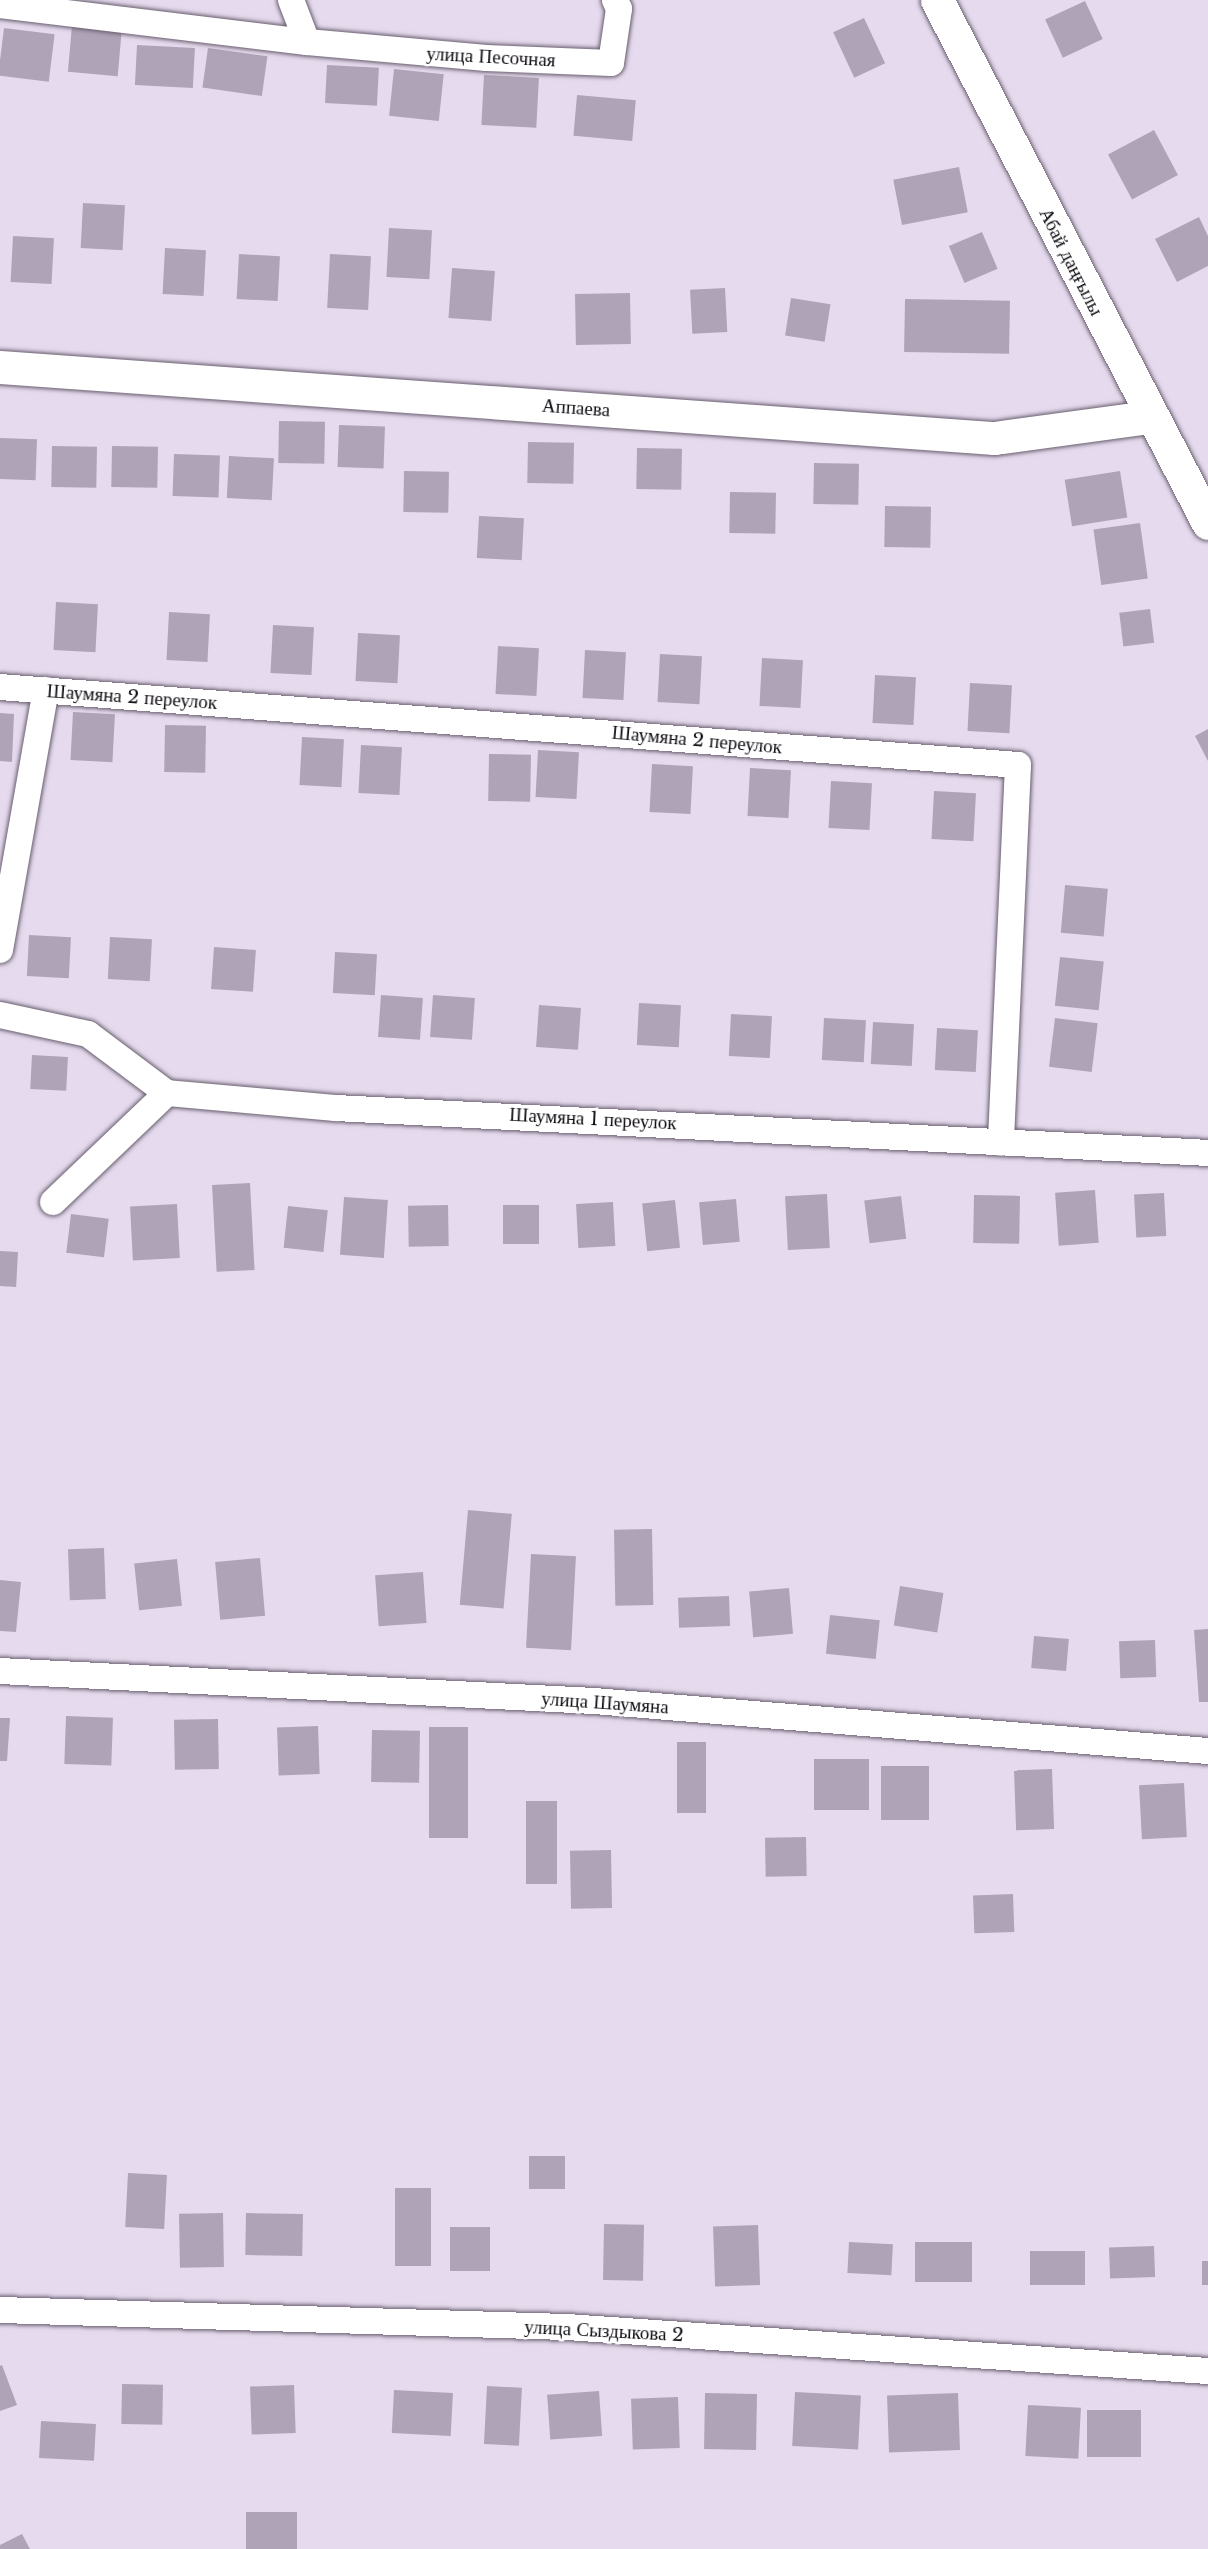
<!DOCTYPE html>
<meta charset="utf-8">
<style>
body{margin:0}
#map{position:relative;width:1208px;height:2549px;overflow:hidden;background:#e6dbee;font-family:"Libre Baskerville",serif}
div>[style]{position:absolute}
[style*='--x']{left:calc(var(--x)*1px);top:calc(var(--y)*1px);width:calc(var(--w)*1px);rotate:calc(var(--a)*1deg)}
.building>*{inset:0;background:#afa4b7;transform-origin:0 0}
.roads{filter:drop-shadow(0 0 2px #685e6e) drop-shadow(0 0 2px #685e6e)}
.minor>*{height:26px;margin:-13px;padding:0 13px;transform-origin:13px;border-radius:13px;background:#fff}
.tertiary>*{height:33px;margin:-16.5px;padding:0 16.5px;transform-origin:16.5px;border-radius:16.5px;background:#fff}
span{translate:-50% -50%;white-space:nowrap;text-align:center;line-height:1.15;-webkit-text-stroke:5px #fff;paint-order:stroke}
.street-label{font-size:19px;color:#0f0b12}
</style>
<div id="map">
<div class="building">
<i style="left:1085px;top:1px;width:42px;height:44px;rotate:65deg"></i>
<i style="left:864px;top:18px;width:50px;height:34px;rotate:65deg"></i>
<i style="left:72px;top:25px;width:50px;height:47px;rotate:5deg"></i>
<i style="left:4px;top:28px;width:51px;height:48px;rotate:7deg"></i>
<i style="left:137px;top:45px;width:58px;height:40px;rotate:3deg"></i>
<i style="left:208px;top:48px;width:60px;height:40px;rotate:8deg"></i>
<i style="left:327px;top:65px;width:52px;height:38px;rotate:3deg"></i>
<i style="left:394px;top:69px;width:50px;height:47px;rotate:6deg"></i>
<i style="left:484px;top:75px;width:55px;height:50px;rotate:3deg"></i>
<i style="left:577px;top:95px;width:59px;height:41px;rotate:5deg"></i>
<i style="left:1154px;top:130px;width:51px;height:52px;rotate:62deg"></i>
<i style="left:959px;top:167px;width:46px;height:67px;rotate:79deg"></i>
<i style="left:83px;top:203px;width:42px;height:45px;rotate:3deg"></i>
<i style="clip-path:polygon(1199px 217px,1208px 236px,1208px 266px,1177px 282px,1155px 239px)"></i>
<i style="left:389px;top:228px;width:43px;height:49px;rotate:3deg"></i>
<i style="left:982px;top:232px;width:40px;height:36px;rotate:67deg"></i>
<i style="left:13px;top:236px;width:41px;height:46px;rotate:3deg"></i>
<i style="left:165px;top:248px;width:41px;height:46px;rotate:3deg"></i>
<i style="left:239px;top:254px;width:41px;height:45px;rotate:3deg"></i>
<i style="left:330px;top:254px;width:41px;height:54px;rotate:3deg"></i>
<i style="left:452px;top:268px;width:43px;height:50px;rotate:4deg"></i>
<i style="left:725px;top:288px;width:44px;height:35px;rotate:87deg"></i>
<i style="left:630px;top:293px;width:51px;height:55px;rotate:89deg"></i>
<i style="left:791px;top:298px;width:40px;height:38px;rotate:9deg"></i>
<i style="left:905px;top:299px;width:105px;height:53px;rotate:1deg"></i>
<i style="left:279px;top:421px;width:46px;height:42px;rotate:1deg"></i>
<i style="left:339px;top:425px;width:46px;height:42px;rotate:2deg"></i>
<i style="left:0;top:438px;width:37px;height:41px;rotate:2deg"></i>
<i style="left:528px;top:442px;width:46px;height:41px;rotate:1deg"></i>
<i style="left:52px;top:446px;width:45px;height:41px;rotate:1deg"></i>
<i style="left:112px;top:446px;width:46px;height:41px;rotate:1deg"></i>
<i style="left:637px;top:448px;width:45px;height:41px;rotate:1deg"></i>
<i style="left:174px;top:454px;width:46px;height:42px;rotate:2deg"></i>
<i style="left:229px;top:456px;width:45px;height:42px;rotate:3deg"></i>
<i style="left:814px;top:463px;width:45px;height:41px;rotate:1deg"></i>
<i style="left:404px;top:471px;width:45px;height:41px;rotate:1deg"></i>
<i style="left:1120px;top:471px;width:47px;height:56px;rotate:81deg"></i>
<i style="left:730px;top:492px;width:46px;height:41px;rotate:1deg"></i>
<i style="left:885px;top:506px;width:46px;height:41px;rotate:1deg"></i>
<i style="left:479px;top:516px;width:45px;height:42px;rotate:3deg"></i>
<i style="left:1140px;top:523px;width:56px;height:47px;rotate:82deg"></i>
<i style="left:56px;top:602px;width:42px;height:48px;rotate:3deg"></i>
<i style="left:1150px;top:609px;width:34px;height:31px;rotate:83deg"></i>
<i style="left:169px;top:612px;width:41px;height:48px;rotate:3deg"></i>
<i style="left:273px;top:625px;width:41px;height:48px;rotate:3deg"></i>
<i style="left:358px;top:633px;width:42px;height:48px;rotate:3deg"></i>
<i style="left:498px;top:646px;width:41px;height:48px;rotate:3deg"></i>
<i style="left:585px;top:650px;width:41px;height:48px;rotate:3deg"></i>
<i style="left:660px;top:654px;width:42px;height:48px;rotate:3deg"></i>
<i style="left:762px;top:658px;width:41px;height:48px;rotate:3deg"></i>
<i style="left:875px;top:675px;width:41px;height:48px;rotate:3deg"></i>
<i style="left:970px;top:683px;width:42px;height:48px;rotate:3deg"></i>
<i style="left:73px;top:712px;width:42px;height:48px;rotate:3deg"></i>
<i style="clip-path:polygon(0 713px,14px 714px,12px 762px,0 761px)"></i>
<i style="left:165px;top:725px;width:41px;height:47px;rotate:1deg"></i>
<i style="clip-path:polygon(1208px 729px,1208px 761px,1195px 736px)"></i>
<i style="left:302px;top:737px;width:42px;height:48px;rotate:3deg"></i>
<i style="left:361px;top:745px;width:41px;height:48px;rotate:3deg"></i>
<i style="left:538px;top:750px;width:41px;height:47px;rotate:3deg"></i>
<i style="left:489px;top:754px;width:42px;height:47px;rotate:1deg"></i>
<i style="left:652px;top:764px;width:41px;height:48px;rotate:3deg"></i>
<i style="left:750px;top:768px;width:41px;height:48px;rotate:3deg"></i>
<i style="left:831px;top:781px;width:41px;height:47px;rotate:3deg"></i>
<i style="left:934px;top:791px;width:42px;height:48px;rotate:3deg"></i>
<i style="left:1065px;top:885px;width:43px;height:48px;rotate:5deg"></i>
<i style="left:29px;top:935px;width:42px;height:41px;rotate:3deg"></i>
<i style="left:110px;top:937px;width:42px;height:42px;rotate:3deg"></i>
<i style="left:214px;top:947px;width:42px;height:42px;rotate:4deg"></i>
<i style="left:335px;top:952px;width:42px;height:41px;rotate:3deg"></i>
<i style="left:1060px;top:957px;width:44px;height:49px;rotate:6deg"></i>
<i style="left:381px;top:995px;width:42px;height:42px;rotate:4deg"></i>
<i style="left:433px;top:995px;width:42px;height:42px;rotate:4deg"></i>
<i style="left:639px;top:1003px;width:42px;height:42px;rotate:3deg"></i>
<i style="left:539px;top:1005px;width:42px;height:42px;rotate:4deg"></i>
<i style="left:731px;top:1014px;width:41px;height:42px;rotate:3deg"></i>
<i style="left:824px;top:1018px;width:42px;height:42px;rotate:3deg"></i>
<i style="left:1055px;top:1018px;width:43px;height:49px;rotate:7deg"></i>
<i style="left:873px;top:1022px;width:41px;height:42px;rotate:3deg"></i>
<i style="left:937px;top:1028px;width:41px;height:42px;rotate:3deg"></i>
<i style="left:32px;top:1055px;width:36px;height:34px;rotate:3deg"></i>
<i style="left:250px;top:1183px;width:87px;height:38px;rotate:87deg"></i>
<i style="left:1095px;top:1190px;width:53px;height:40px;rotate:86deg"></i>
<i style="left:1164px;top:1193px;width:43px;height:30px;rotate:87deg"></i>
<i style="left:827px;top:1194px;width:54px;height:42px;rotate:87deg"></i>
<i style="left:974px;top:1195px;width:46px;height:48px;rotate:1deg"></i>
<i style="left:901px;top:1196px;width:43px;height:37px;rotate:83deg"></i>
<i style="left:344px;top:1197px;width:44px;height:58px;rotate:4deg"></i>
<i style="left:736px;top:1199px;width:43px;height:37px;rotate:85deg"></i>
<i style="left:675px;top:1200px;width:48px;height:33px;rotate:84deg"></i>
<i style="left:613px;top:1202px;width:44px;height:37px;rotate:87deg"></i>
<i style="left:177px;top:1204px;width:54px;height:47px;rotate:87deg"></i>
<i style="left:448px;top:1205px;width:41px;height:40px;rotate:89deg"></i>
<i style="left:503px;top:1205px;width:36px;height:39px"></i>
<i style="left:288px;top:1206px;width:40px;height:42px;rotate:6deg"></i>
<i style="left:71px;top:1214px;width:38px;height:39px;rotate:7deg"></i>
<i style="left:0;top:1251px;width:18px;height:35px;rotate:3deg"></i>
<i style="left:468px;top:1510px;width:44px;height:95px;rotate:5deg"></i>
<i style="left:652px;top:1529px;width:76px;height:38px;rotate:89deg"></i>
<i style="left:104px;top:1548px;width:51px;height:36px;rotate:88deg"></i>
<i style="left:531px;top:1554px;width:45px;height:94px;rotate:3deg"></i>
<i style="left:260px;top:1558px;width:58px;height:45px;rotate:85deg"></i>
<i style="left:177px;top:1559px;width:47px;height:43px;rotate:84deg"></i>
<i style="left:423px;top:1572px;width:51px;height:48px;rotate:86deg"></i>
<i style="clip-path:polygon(0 1580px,21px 1582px,16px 1632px,0 1631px)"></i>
<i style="left:900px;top:1586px;width:44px;height:40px;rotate:9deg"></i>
<i style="left:789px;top:1588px;width:46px;height:40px;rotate:85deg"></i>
<i style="left:729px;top:1596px;width:30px;height:51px;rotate:88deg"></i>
<i style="left:830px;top:1615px;width:50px;height:39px;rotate:6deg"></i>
<i style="clip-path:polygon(1208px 1629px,1208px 1702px,1199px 1702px,1194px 1630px)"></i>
<i style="left:1034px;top:1636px;width:35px;height:32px;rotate:5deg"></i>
<i style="left:1155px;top:1640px;width:37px;height:36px;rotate:88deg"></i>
<i style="left:66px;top:1716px;width:47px;height:48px;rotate:2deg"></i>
<i style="clip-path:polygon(0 1718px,10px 1718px,7px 1761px,0 1761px)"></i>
<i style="left:218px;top:1719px;width:50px;height:44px;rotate:89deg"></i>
<i style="left:318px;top:1726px;width:48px;height:41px;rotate:88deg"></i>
<i style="left:429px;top:1727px;width:39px;height:111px"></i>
<i style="left:372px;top:1730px;width:48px;height:52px;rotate:1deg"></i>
<i style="left:677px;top:1742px;width:29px;height:71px"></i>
<i style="left:814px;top:1759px;width:55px;height:51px"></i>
<i style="left:881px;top:1766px;width:48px;height:54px"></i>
<i style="left:1052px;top:1769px;width:60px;height:38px;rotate:88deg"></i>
<i style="left:1184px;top:1783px;width:54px;height:45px;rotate:87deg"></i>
<i style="left:526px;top:1801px;width:31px;height:83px"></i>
<i style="left:806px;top:1837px;width:39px;height:41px;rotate:89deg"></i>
<i style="left:611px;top:1850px;width:58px;height:41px;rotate:89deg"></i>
<i style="left:1013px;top:1894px;width:38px;height:40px;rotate:88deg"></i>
<i style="left:529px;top:2156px;width:36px;height:33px"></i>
<i style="left:128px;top:2173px;width:39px;height:54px;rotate:3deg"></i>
<i style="left:395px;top:2188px;width:36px;height:78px"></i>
<i style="left:223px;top:2213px;width:54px;height:44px;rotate:89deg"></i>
<i style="left:246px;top:2213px;width:57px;height:42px;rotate:1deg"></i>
<i style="left:604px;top:2224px;width:40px;height:56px;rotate:1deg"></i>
<i style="left:758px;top:2225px;width:60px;height:45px;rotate:88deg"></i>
<i style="left:450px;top:2227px;width:40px;height:44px"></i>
<i style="left:849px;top:2242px;width:44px;height:31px;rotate:3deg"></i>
<i style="left:915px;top:2242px;width:57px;height:40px"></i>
<i style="left:1154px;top:2246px;width:31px;height:45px;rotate:88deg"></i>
<i style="left:1030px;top:2251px;width:55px;height:34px"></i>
<i style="left:1202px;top:2261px;width:6px;height:24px"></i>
<i style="clip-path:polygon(2px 2365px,17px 2405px,0 2411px,0 2366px)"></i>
<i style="left:122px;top:2384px;width:41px;height:40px;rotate:1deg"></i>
<i style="left:294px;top:2385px;width:48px;height:44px;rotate:88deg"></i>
<i style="left:487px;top:2386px;width:35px;height:58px;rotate:3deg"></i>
<i style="left:394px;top:2390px;width:59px;height:43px;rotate:3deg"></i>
<i style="left:599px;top:2391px;width:45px;height:52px;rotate:86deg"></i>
<i style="left:795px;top:2392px;width:66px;height:54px;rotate:3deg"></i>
<i style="left:705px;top:2393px;width:52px;height:56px;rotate:1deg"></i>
<i style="left:958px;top:2393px;width:57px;height:71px;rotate:88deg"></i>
<i style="left:678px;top:2397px;width:51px;height:47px;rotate:88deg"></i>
<i style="left:1028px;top:2405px;width:53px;height:51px;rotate:3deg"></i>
<i style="left:1087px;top:2410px;width:54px;height:47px"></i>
<i style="left:41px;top:2421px;width:55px;height:37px;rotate:3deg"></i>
<i style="left:246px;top:2512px;width:51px;height:37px"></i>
<i style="clip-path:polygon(22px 2534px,30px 2549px,0 2549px,0 2545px)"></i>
</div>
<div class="roads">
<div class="minor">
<i style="--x:291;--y:0;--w:45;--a:69.1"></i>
<i style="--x:0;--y:5;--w:309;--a:6.9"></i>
<i style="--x:307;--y:42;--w:180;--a:5.1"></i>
<i style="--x:486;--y:58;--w:125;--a:2.3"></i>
<i style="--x:611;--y:63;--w:55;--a:-81.6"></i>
<i style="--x:619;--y:9;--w:10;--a:-114"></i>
<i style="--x:0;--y:687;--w:1021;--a:4.38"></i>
<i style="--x:1018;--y:765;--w:378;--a:92.6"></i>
<i style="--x:0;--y:950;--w:264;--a:-80"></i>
<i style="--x:0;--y:1015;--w:90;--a:12.2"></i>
<i style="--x:88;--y:1034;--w:99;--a:36.8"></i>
<i style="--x:167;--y:1093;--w:170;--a:5.1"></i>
<i style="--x:336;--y:1108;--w:873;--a:2.95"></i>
<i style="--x:53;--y:1202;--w:158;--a:-43.7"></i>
<i style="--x:0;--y:1671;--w:595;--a:2.89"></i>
<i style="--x:594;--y:1701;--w:616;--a:4.66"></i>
<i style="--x:0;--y:2310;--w:567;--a:1.72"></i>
<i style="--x:567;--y:2327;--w:643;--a:3.93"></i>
</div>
<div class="tertiary">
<i style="--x:937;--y:0;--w:589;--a:62.61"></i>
<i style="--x:0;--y:367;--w:997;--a:4.09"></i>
<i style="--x:994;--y:438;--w:157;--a:-7.7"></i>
</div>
</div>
<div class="street-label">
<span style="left:491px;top:57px;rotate:3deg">улица Песочная</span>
<span style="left:1071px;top:262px;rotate:63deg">Абай даңғылы</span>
<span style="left:576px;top:408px;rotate:4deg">Аппаева</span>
<span style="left:132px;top:697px;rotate:4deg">Шаумяна 2 переулок</span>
<span style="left:697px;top:740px;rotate:5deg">Шаумяна 2 переулок</span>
<span style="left:593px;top:1119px;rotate:3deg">Шаумяна 1 переулок</span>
<span style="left:605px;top:1703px;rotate:4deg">улица Шаумяна</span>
<span style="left:604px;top:2331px;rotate:3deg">улица Сыздыкова 2</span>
</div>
</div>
